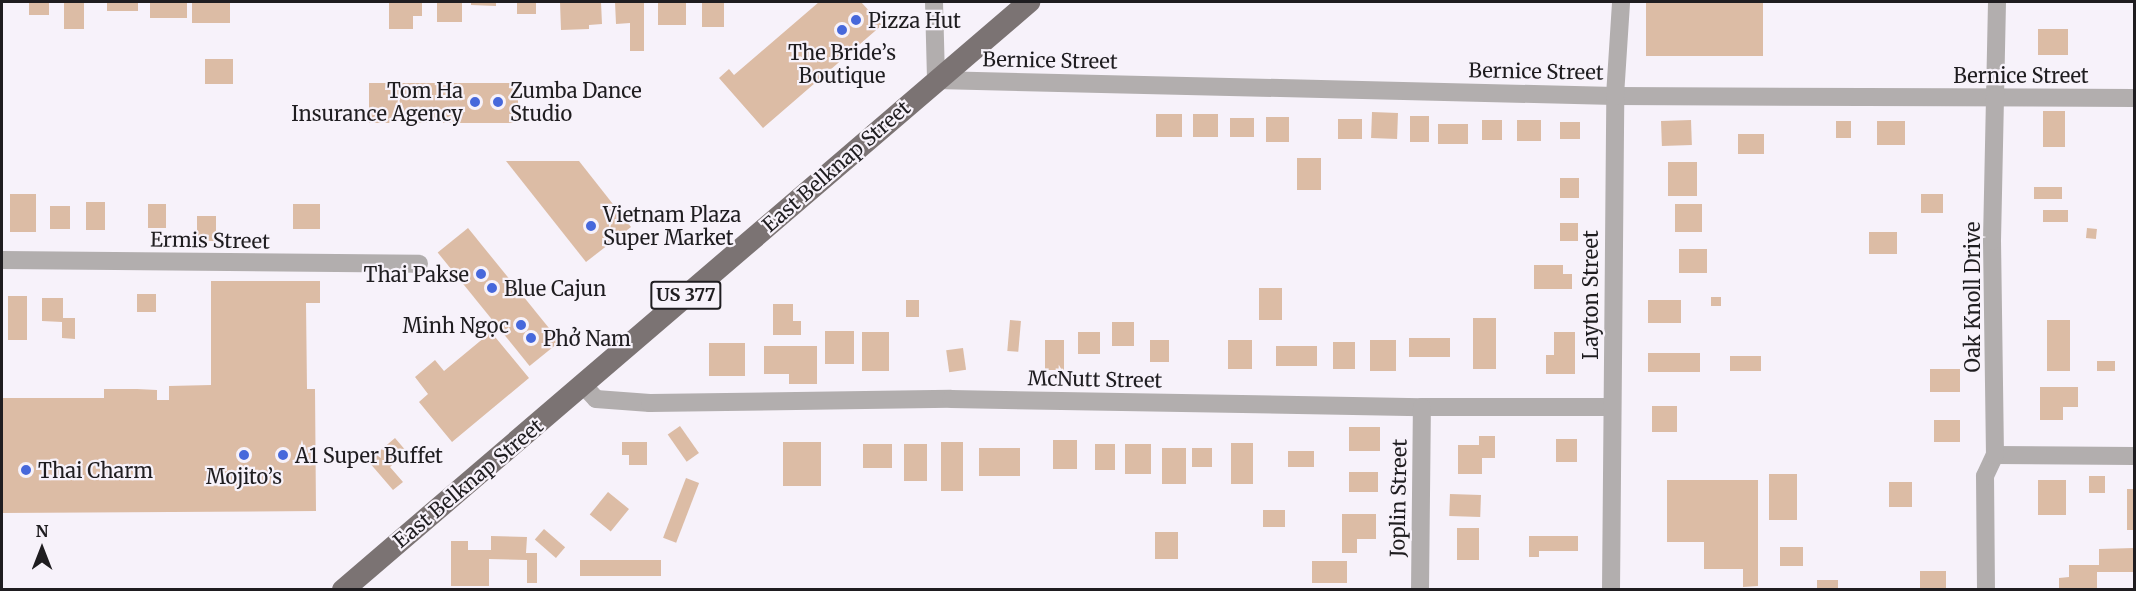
<!DOCTYPE html>
<meta charset="utf-8">
<style>
body{margin:0}
#map{position:relative;width:2136px;height:591px;overflow:hidden;background:#f7f2fa;font-family:Merriweather,serif}
div>[style]{position:absolute}
[style*='--x']{left:calc(var(--x)*1px);top:calc(var(--y)*1px);width:calc(var(--w)*1px);rotate:calc(var(--a)*1deg)}
.building>*{inset:0;background:#dcbca5;transform-origin:0 0}
.minor>*{height:18px;margin:-9px;padding:0 9px;transform-origin:9px;border-radius:9px;background:#b2aeae}
.major>*{height:22px;margin:-11px;padding:0 11px;transform-origin:11px;border-radius:11px;background:#7b7373}
.dots>*{width:16px;height:16px;translate:-50% -50%;box-sizing:border-box;border:3px solid #f7f2fa;border-radius:50%}
span{translate:-50% -50%;white-space:nowrap;text-align:center;line-height:1.15;-webkit-text-stroke:4.5px #f7f2fa;paint-order:stroke}
.shield-label span{padding:2px 4px;background:#f7f2fa;border:2px solid;border-radius:4px;-webkit-text-stroke-width:0}
.shield-label{font-size:18px;color:#1f1d20;font-weight:700}
.poi-label{font-size:20px;color:#1f1d20}
.left{translate:0 -50%;text-align:left}
.right{translate:-100% -50%;text-align:right}
.street-label{font-size:20px;color:#1f1d20}
.frame{position:absolute;inset:0;border:3px solid #1f1d20;pointer-events:none}
.north{position:absolute;left:12px;top:519px;width:60px;height:60px;-webkit-text-stroke:4px #f7f2fa;paint-order:stroke;rotate:0deg;font-size:16px;font-weight:700;line-height:24px;text-align:center;color:#1f1d20}
.north::after{content:'';display:block;margin:auto;width:21px;height:27px;background:#1f1d20;clip-path:polygon(50% 0,100% 100%,50% 72%,0 100%)}
</style>
<div id="map">
<div class="building">
<i style="left:29px;top:2px;width:20px;height:13px"></i>
<i style="left:64px;top:2px;width:20px;height:27px"></i>
<i style="left:107px;top:2px;width:31px;height:9px"></i>
<i style="left:150px;top:2px;width:37px;height:16px"></i>
<i style="left:192px;top:2px;width:38px;height:21px"></i>
<i style="clip-path:polygon(389px 2px,422px 2px,422px 16px,413px 16px,413px 29px,389px 29px)"></i>
<i style="left:437px;top:2px;width:25px;height:20px"></i>
<i style="clip-path:polygon(471px 2px,496px 2px,496px 6px,471px 5px)"></i>
<i style="left:517px;top:2px;width:19px;height:12px"></i>
<i style="clip-path:polygon(560px 2px,601px 2px,602px 24px,589px 25px,589px 29px,561px 30px)"></i>
<i style="clip-path:polygon(615px 2px,644px 2px,644px 51px,630px 51px,630px 23px,616px 24px)"></i>
<i style="left:658px;top:2px;width:28px;height:23px"></i>
<i style="left:702px;top:2px;width:22px;height:25px"></i>
<i style="clip-path:polygon(819px 2px,861px 2px,882px 25px,763px 128px,719px 78px,729px 69px,734px 75px)"></i>
<i style="left:1646px;top:2px;width:117px;height:54px"></i>
<i style="left:2038px;top:29px;width:30px;height:26px"></i>
<i style="left:205px;top:59px;width:28px;height:25px"></i>
<i style="left:369px;top:83px;width:149px;height:40px"></i>
<i style="left:2043px;top:111px;width:22px;height:36px"></i>
<i style="left:1372px;top:112px;width:26px;height:26px;rotate:2deg"></i>
<i style="left:1156px;top:114px;width:26px;height:23px"></i>
<i style="left:1193px;top:114px;width:25px;height:23px"></i>
<i style="left:1410px;top:116px;width:19px;height:26px"></i>
<i style="left:1266px;top:117px;width:23px;height:25px"></i>
<i style="left:1230px;top:118px;width:24px;height:19px"></i>
<i style="left:1338px;top:119px;width:24px;height:20px"></i>
<i style="left:1482px;top:120px;width:20px;height:20px"></i>
<i style="left:1517px;top:120px;width:24px;height:21px"></i>
<i style="left:1691px;top:120px;width:25px;height:30px;rotate:88deg"></i>
<i style="left:1836px;top:121px;width:15px;height:17px"></i>
<i style="left:1877px;top:121px;width:28px;height:24px"></i>
<i style="left:1560px;top:122px;width:20px;height:17px"></i>
<i style="left:1438px;top:124px;width:30px;height:20px"></i>
<i style="left:1738px;top:134px;width:26px;height:20px"></i>
<i style="left:1297px;top:158px;width:24px;height:32px"></i>
<i style="clip-path:polygon(506px 161px,579px 161px,631px 227px,586px 262px)"></i>
<i style="left:1668px;top:162px;width:29px;height:34px"></i>
<i style="left:1560px;top:178px;width:19px;height:20px"></i>
<i style="left:2034px;top:187px;width:28px;height:12px"></i>
<i style="left:10px;top:194px;width:26px;height:38px"></i>
<i style="left:1921px;top:194px;width:22px;height:19px"></i>
<i style="left:86px;top:202px;width:19px;height:28px"></i>
<i style="left:148px;top:204px;width:18px;height:24px"></i>
<i style="left:293px;top:204px;width:27px;height:25px"></i>
<i style="left:1675px;top:204px;width:27px;height:28px"></i>
<i style="left:50px;top:206px;width:20px;height:23px"></i>
<i style="left:2043px;top:210px;width:25px;height:12px"></i>
<i style="left:197px;top:216px;width:19px;height:25px"></i>
<i style="left:1560px;top:223px;width:18px;height:18px"></i>
<i style="left:468px;top:228px;width:146px;height:39px;rotate:51deg"></i>
<i style="left:2087px;top:228px;width:10px;height:10px;rotate:6deg"></i>
<i style="left:1869px;top:232px;width:28px;height:22px"></i>
<i style="left:1679px;top:249px;width:28px;height:24px"></i>
<i style="clip-path:polygon(1534px 265px,1563px 265px,1563px 274px,1572px 274px,1572px 289px,1534px 289px)"></i>
<i style="clip-path:polygon(211px 281px,320px 281px,320px 303px,306px 303px,307px 389px,315px 389px,316px 511px,2px 513px,2px 398px,104px 398px,104px 389px,137px 389px,157px 390px,157px 400px,169px 400px,169px 386px,211px 385px)"></i>
<i style="left:1259px;top:288px;width:23px;height:32px"></i>
<i style="left:137px;top:294px;width:19px;height:18px"></i>
<i style="left:8px;top:296px;width:19px;height:44px"></i>
<i style="left:1711px;top:297px;width:10px;height:9px"></i>
<i style="clip-path:polygon(42px 298px,63px 298px,63px 318px,75px 318px,75px 339px,62px 338px,62px 322px,42px 321px)"></i>
<i style="left:906px;top:300px;width:13px;height:17px"></i>
<i style="left:1648px;top:300px;width:33px;height:23px"></i>
<i style="clip-path:polygon(773px 304px,793px 304px,793px 321px,801px 321px,801px 335px,773px 335px)"></i>
<i style="left:1473px;top:318px;width:23px;height:51px"></i>
<i style="left:1010px;top:320px;width:11px;height:31px;rotate:5deg"></i>
<i style="left:2047px;top:320px;width:23px;height:51px"></i>
<i style="left:1112px;top:322px;width:22px;height:24px"></i>
<i style="left:825px;top:331px;width:29px;height:33px"></i>
<i style="clip-path:polygon(491px 332px,529px 378px,452px 442px,419px 402px,428px 394px,415px 377px,435px 360px,444px 371px)"></i>
<i style="left:862px;top:332px;width:27px;height:39px"></i>
<i style="left:1078px;top:332px;width:22px;height:22px"></i>
<i style="clip-path:polygon(1554px 332px,1575px 332px,1575px 374px,1546px 374px,1546px 355px,1554px 355px)"></i>
<i style="left:1409px;top:338px;width:41px;height:19px"></i>
<i style="left:1045px;top:340px;width:19px;height:30px"></i>
<i style="left:1150px;top:340px;width:19px;height:22px"></i>
<i style="left:1228px;top:340px;width:24px;height:29px"></i>
<i style="left:1370px;top:340px;width:26px;height:31px"></i>
<i style="left:1333px;top:342px;width:22px;height:27px"></i>
<i style="left:709px;top:343px;width:36px;height:33px"></i>
<i style="clip-path:polygon(764px 346px,817px 346px,817px 384px,789px 384px,789px 374px,764px 374px)"></i>
<i style="left:1276px;top:346px;width:41px;height:20px"></i>
<i style="left:963px;top:348px;width:22px;height:17px;rotate:82deg"></i>
<i style="left:1648px;top:353px;width:52px;height:19px"></i>
<i style="left:1730px;top:356px;width:31px;height:15px"></i>
<i style="left:2097px;top:361px;width:18px;height:10px"></i>
<i style="left:1930px;top:369px;width:30px;height:23px"></i>
<i style="clip-path:polygon(2040px 387px,2078px 387px,2078px 407px,2063px 407px,2063px 420px,2040px 420px)"></i>
<i style="left:1652px;top:406px;width:25px;height:26px"></i>
<i style="left:1934px;top:420px;width:26px;height:22px"></i>
<i style="left:680px;top:426px;width:33px;height:15px;rotate:55deg"></i>
<i style="left:1349px;top:427px;width:31px;height:24px"></i>
<i style="clip-path:polygon(1479px 436px,1495px 436px,1495px 458px,1482px 458px,1482px 474px,1458px 474px,1458px 445px,1479px 445px)"></i>
<i style="clip-path:polygon(395px 438px,407px 452px,390px 467px,403px 482px,393px 490px,368px 461px)"></i>
<i style="left:1556px;top:439px;width:21px;height:23px"></i>
<i style="left:1053px;top:440px;width:24px;height:29px"></i>
<i style="clip-path:polygon(622px 442px,647px 442px,647px 465px,629px 465px,629px 455px,622px 455px)"></i>
<i style="left:783px;top:442px;width:38px;height:44px"></i>
<i style="left:941px;top:442px;width:22px;height:49px"></i>
<i style="left:1231px;top:443px;width:22px;height:41px"></i>
<i style="left:863px;top:444px;width:29px;height:24px"></i>
<i style="left:904px;top:444px;width:23px;height:37px"></i>
<i style="left:1095px;top:444px;width:20px;height:26px"></i>
<i style="left:1125px;top:444px;width:26px;height:30px"></i>
<i style="left:979px;top:448px;width:41px;height:28px"></i>
<i style="left:1162px;top:448px;width:24px;height:36px"></i>
<i style="left:1192px;top:448px;width:20px;height:19px"></i>
<i style="left:1288px;top:451px;width:26px;height:16px"></i>
<i style="left:1349px;top:472px;width:29px;height:20px"></i>
<i style="left:1769px;top:474px;width:28px;height:46px"></i>
<i style="left:2089px;top:476px;width:16px;height:17px"></i>
<i style="left:686px;top:478px;width:14px;height:64px;rotate:21deg"></i>
<i style="clip-path:polygon(1667px 480px,1758px 480px,1758px 586px,1743px 587px,1743px 569px,1704px 569px,1704px 542px,1667px 542px)"></i>
<i style="left:2038px;top:480px;width:28px;height:35px"></i>
<i style="left:1889px;top:482px;width:23px;height:25px"></i>
<i style="left:2127px;top:489px;width:7px;height:41px"></i>
<i style="left:608px;top:492px;width:27px;height:29px;rotate:39deg"></i>
<i style="left:1450px;top:494px;width:31px;height:22px;rotate:2deg"></i>
<i style="left:1263px;top:510px;width:22px;height:17px"></i>
<i style="clip-path:polygon(1342px 514px,1376px 514px,1376px 539px,1357px 539px,1357px 553px,1342px 553px)"></i>
<i style="left:1457px;top:528px;width:22px;height:32px"></i>
<i style="left:544px;top:529px;width:28px;height:14px;rotate:41deg"></i>
<i style="left:1155px;top:532px;width:23px;height:27px"></i>
<i style="clip-path:polygon(491px 536px,527px 537px,526px 553px,537px 553px,537px 583px,527px 583px,527px 560px,489px 559px,489px 586px,451px 586px,451px 541px,468px 541px,468px 550px,491px 550px)"></i>
<i style="clip-path:polygon(1529px 536px,1578px 536px,1578px 551px,1539px 551px,1539px 557px,1529px 557px)"></i>
<i style="left:1780px;top:547px;width:23px;height:19px"></i>
<i style="clip-path:polygon(2134px 548px,2134px 572px,2097px 572px,2097px 590px,2059px 590px,2059px 578px,2069px 577px,2069px 565px,2099px 565px,2099px 549px)"></i>
<i style="left:661px;top:560px;width:16px;height:81px;rotate:90deg"></i>
<i style="left:1312px;top:561px;width:35px;height:22px"></i>
<i style="left:1920px;top:571px;width:26px;height:19px"></i>
<i style="left:1817px;top:580px;width:21px;height:10px"></i>
</div>
<div class="minor">
<i style="--x:934;--y:2;--w:78;--a:88.5"></i>
<i style="--x:936;--y:80;--w:679;--a:1.35"></i>
<i style="--x:1615;--y:96;--w:519;--a:0.22"></i>
<i style="--x:2;--y:260;--w:417;--a:0.5"></i>
<i style="--x:583;--y:385;--w:19;--a:47"></i>
<i style="--x:596;--y:399;--w:54;--a:4.2"></i>
<i style="--x:650;--y:403;--w:301;--a:-0.8"></i>
<i style="--x:951;--y:399;--w:471;--a:1"></i>
<i style="--x:1422;--y:407;--w:190;--a:0"></i>
<i style="--x:1995;--y:455;--w:139;--a:0.4"></i>
<i style="--x:1420;--y:590;--w:183;--a:-89.4"></i>
<i style="--x:1611;--y:590;--w:494;--a:-89.5"></i>
<i style="--x:1615;--y:96;--w:94;--a:-86.3"></i>
<i style="--x:1986;--y:590;--w:114;--a:-90.5"></i>
<i style="--x:1985;--y:476;--w:23;--a:-65"></i>
<i style="--x:1995;--y:455;--w:214;--a:-90.8"></i>
<i style="--x:1992;--y:241;--w:239;--a:-88.8"></i>
</div>
<div class="major">
<i style="--x:343;--y:590;--w:904;--a:-40.6"></i>
</div>
<div class="dots">
<i style="left:856px;top:20px;background:#4768db"></i>
<i style="left:842px;top:30px;background:#4768db"></i>
<i style="left:475px;top:102px;background:#4768db"></i>
<i style="left:498px;top:102px;background:#4768db"></i>
<i style="left:591px;top:226px;background:#4768db"></i>
<i style="left:481px;top:274px;background:#4768db"></i>
<i style="left:492px;top:288px;background:#4768db"></i>
<i style="left:521px;top:325px;background:#4768db"></i>
<i style="left:531px;top:338px;background:#4768db"></i>
<i style="left:244px;top:455px;background:#4768db"></i>
<i style="left:283px;top:455px;background:#4768db"></i>
<i style="left:26px;top:470px;background:#4768db"></i>
</div>
<div class="shield-label">
<span style="left:686px;top:295px">US 377</span>
</div>
<div class="poi-label">
<span class="left" style="left:868px;top:20px">Pizza Hut</span>
<span style="left:842px;top:64px">The Bride’s<br>Boutique</span>
<span class="right" style="left:463px;top:102px">Tom Ha<br>Insurance Agency</span>
<span class="left" style="left:510px;top:102px">Zumba Dance<br>Studio</span>
<span class="left" style="left:603px;top:226px">Vietnam Plaza<br>Super Market</span>
<span class="right" style="left:469px;top:274px">Thai Pakse</span>
<span class="left" style="left:504px;top:288px">Blue Cajun</span>
<span class="right" style="left:509px;top:325px">Minh Ngọc</span>
<span class="left" style="left:543px;top:338px">Phở Nam</span>
<span class="left" style="left:295px;top:455px">A1 Super Buffet</span>
<span class="left" style="left:38px;top:470px">Thai Charm</span>
<span style="left:244px;top:476px">Mojito’s</span>
</div>
<div class="street-label">
<span style="left:1050px;top:60px;rotate:1deg">Bernice Street</span>
<span style="left:1536px;top:71px;rotate:1deg">Bernice Street</span>
<span style="left:2021px;top:75px">Bernice Street</span>
<span style="left:836px;top:166px;rotate:-41deg">East Belknap Street</span>
<span style="left:210px;top:240px;rotate:1deg">Ermis Street</span>
<span style="left:1590px;top:295px;rotate:-90deg">Layton Street</span>
<span style="left:1972px;top:297px;rotate:-90deg">Oak Knoll Drive</span>
<span style="left:1095px;top:379px;rotate:1deg">McNutt Street</span>
<span style="left:468px;top:483px;rotate:-40deg">East Belknap Street</span>
<span style="left:1398px;top:498px;rotate:-89deg">Joplin Street</span>
</div>
<div class="frame"></div>
<div class="north">N</div>
</div>
